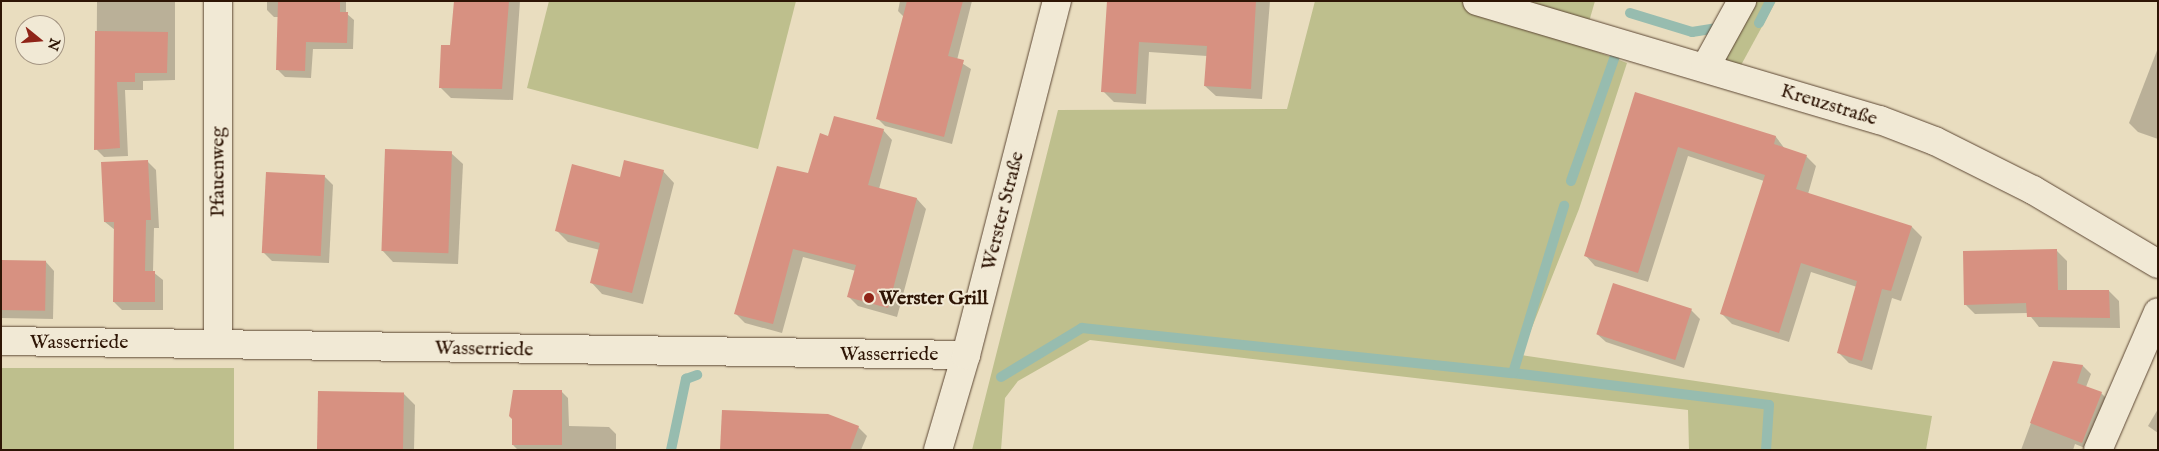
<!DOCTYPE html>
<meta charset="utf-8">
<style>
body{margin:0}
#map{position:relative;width:2159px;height:451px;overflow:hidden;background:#e9ddbf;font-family:"IM FELL English",serif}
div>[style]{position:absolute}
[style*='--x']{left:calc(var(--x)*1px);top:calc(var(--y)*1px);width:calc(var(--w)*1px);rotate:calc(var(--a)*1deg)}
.green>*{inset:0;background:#bebf8d;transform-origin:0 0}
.shadow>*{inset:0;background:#0003}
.stream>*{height:10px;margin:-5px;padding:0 5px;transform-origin:5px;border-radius:5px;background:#97bcaf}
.building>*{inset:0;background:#d79181;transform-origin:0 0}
.roads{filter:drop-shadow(0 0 1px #5d4734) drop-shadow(0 0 1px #5d4734)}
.minor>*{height:28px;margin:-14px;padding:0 14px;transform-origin:14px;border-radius:14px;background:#f1e9d5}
.secondary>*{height:28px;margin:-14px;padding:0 14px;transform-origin:14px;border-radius:14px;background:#f1e9d5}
.dots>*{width:14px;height:14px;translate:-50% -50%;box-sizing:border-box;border:2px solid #f1e9d5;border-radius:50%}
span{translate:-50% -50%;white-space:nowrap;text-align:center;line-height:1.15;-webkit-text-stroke:4px #f1e9d5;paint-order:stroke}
.street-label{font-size:20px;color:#2e1505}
.poi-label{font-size:20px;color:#2e1505;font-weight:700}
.left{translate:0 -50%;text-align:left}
.frame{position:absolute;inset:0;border:2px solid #2e1505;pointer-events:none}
.north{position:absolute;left:15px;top:15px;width:50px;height:50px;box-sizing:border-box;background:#f1e9d5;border:1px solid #a39482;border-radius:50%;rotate:107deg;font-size:14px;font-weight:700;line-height:20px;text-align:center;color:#2e1505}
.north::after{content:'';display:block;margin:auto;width:18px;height:22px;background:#8f2418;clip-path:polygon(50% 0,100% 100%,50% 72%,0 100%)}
</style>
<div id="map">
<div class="green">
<i style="clip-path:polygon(549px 1px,796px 1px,758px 149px,527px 88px)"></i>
<i style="clip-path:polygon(1315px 1px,1595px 1px,1582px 46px,1627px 63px,1579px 209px,1521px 355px,1932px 416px,1926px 450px,1689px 450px,1688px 410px,1090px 340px,1018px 381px,1005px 398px,1001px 450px,972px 450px,1058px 110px,1287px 109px)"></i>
<i style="clip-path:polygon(1738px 1px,1776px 1px,1740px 67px,1711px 57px)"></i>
<i style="left:1px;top:368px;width:233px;height:82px"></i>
</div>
<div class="shadow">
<i style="clip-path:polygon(97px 1px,175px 1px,175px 80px,143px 81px,143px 90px,125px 90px,128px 156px,104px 157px,96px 149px)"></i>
<i style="clip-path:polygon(267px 1px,346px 1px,346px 13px,354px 20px,353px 49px,313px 49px,311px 78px,285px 77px,278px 70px,279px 17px,274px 17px,267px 10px)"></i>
<i style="clip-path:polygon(456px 1px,520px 1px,513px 100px,451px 98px,440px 87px,451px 47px)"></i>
<i style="clip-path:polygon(900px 1px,972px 1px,957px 60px,971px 69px,952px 144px,885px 126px,877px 118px,904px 17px,898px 11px)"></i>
<i style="clip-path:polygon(1108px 1px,1270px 1px,1262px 99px,1216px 96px,1205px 86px,1207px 56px,1149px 52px,1146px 104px,1114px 102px,1103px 91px)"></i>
<i style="clip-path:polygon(2158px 48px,2158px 139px,2138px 132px,2129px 123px)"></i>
<i style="clip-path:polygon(1636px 94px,1776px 137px,1785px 149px,1806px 156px,1816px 166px,1808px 194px,1912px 227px,1922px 237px,1901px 301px,1892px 298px,1872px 370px,1849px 363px,1839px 353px,1857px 287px,1811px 272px,1789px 342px,1732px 324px,1722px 314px,1764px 181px,1688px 156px,1648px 282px,1595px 266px,1585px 255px)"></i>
<i style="clip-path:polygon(883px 130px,892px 140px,879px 189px,917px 199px,926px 209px,897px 317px,858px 306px,849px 297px,856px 271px,803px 257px,782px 333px,745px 323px,736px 314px,829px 137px)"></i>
<i style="clip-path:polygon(451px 153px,463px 164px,458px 264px,393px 262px,382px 250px)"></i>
<i style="clip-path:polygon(148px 162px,156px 170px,159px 228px,154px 228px,153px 272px,163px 280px,163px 310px,122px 310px,114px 302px,115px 230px,105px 222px)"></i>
<i style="clip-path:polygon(663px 171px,674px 183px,643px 304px,602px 294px,591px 282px,600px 250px,568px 242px,557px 231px,621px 178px)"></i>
<i style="clip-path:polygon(324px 176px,333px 185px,329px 263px,272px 261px,263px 252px)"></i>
<i style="clip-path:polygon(2057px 251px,2067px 261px,2067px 291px,2109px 291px,2119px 301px,2120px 328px,2039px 327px,2028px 313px,1975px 314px,1965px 304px)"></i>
<i style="clip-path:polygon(1px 261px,46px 262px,54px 271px,53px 319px,1px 318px)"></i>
<i style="clip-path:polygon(1691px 310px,1700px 319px,1684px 368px,1606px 342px,1597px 334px)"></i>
<i style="clip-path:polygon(2053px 363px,2083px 366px,2091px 374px,2086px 387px,2101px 393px,2109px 401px,2090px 450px,2075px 444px,2073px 450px,2021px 450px)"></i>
<i style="clip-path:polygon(561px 391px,568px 398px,569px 426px,609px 427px,616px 434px,616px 450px,518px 450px,513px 445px)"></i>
<i style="clip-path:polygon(403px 393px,415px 405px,414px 450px,318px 450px)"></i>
<i style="clip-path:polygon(2158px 409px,2158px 433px,2148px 426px)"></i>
<i style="clip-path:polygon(858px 427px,867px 436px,861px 450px,722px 450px)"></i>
</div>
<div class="stream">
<i style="--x:1630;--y:13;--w:65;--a:17"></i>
<i style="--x:1692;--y:32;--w:24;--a:-9"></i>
<i style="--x:1759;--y:23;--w:25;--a:-63"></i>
<i style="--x:1571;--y:181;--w:133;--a:-70.6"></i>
<i style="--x:1513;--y:373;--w:258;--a:7.1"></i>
<i style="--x:1769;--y:405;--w:45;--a:93.8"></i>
<i style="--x:1001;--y:377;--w:95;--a:-31.2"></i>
<i style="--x:1082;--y:328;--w:433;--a:6"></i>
<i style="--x:1513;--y:373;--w:175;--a:-73"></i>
<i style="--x:671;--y:450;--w:73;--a:-78.1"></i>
<i style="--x:686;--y:379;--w:12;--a:-20"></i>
</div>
<div class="building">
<i style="clip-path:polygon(278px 1px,340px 1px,340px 12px,348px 12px,347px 43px,306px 42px,305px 71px,276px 70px)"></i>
<i style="clip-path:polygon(454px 1px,509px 1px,502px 89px,439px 88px,441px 45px,450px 45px)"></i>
<i style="clip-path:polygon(907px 1px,963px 1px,948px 56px,964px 60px,944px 137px,876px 119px)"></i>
<i style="clip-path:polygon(1107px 1px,1256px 1px,1251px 89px,1204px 86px,1207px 46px,1139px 42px,1136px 94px,1101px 92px)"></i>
<i style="clip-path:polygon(95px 31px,168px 32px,167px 73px,135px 73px,135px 82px,117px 82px,120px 148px,94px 150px)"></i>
<i style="clip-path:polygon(1635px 92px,1776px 136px,1774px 144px,1807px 155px,1796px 189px,1912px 226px,1891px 291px,1882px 289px,1862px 361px,1837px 353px,1857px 281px,1801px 263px,1779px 333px,1720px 314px,1765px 175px,1678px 147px,1638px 273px,1584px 256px)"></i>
<i style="clip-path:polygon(834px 116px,884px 129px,868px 185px,917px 198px,888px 308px,847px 297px,856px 265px,793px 249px,773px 324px,734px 314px,777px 166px,808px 173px,820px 133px,828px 136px)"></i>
<i style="left:385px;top:149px;width:67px;height:102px;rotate:2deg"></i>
<i style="clip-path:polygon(148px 160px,151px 220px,146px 220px,145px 271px,155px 271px,155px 302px,113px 302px,114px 222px,104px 222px,101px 162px)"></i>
<i style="clip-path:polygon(624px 160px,664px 170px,632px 293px,590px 283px,600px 243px,555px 231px,572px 164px,620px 177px)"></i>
<i style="left:266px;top:172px;width:59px;height:81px;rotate:3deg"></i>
<i style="clip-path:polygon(2057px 249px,2058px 290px,2109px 290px,2110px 318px,2027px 317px,2026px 303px,1964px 305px,1963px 251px)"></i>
<i style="left:1px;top:260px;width:45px;height:50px;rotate:1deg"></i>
<i style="left:1613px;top:283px;width:83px;height:54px;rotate:18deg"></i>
<i style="clip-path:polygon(2053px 361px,2083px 365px,2077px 383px,2102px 392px,2082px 443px,2030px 423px)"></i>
<i style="clip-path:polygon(513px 390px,562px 390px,562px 445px,512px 445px,512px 419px,509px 416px)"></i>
<i style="left:318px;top:391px;width:86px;height:59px;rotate:1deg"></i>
<i style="clip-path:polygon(722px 410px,828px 414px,859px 426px,850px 450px,720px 450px)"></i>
</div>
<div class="roads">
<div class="minor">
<i style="--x:218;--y:1;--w:342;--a:90"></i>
<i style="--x:1477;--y:1;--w:420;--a:16.5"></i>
<i style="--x:1880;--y:120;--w:59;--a:20.9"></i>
<i style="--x:1935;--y:141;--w:110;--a:26.6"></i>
<i style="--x:2033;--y:190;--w:145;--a:30.6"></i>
<i style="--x:1705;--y:68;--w:77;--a:-61.1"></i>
<i style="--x:1;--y:341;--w:965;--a:0.83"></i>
<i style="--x:2098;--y:450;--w:150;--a:-66.5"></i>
</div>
<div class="secondary">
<i style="--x:938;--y:450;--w:99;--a:-73.6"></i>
<i style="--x:966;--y:355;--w:366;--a:-75.6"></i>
</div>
</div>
<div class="dots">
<i style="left:869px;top:298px;background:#8f2418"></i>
</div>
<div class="street-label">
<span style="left:1829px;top:105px;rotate:17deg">Kreuzstraße</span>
<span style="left:218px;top:172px;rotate:-90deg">Pfauenweg</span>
<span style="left:1003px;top:211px;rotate:-76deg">Werster Straße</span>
<span style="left:79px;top:342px">Wasserriede</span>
<span style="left:484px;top:349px;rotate:1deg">Wasserriede</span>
<span style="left:889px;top:354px">Wasserriede</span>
</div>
<div class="poi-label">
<span class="left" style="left:879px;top:298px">Werster Grill</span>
</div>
<div class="frame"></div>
<div class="north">N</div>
</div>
